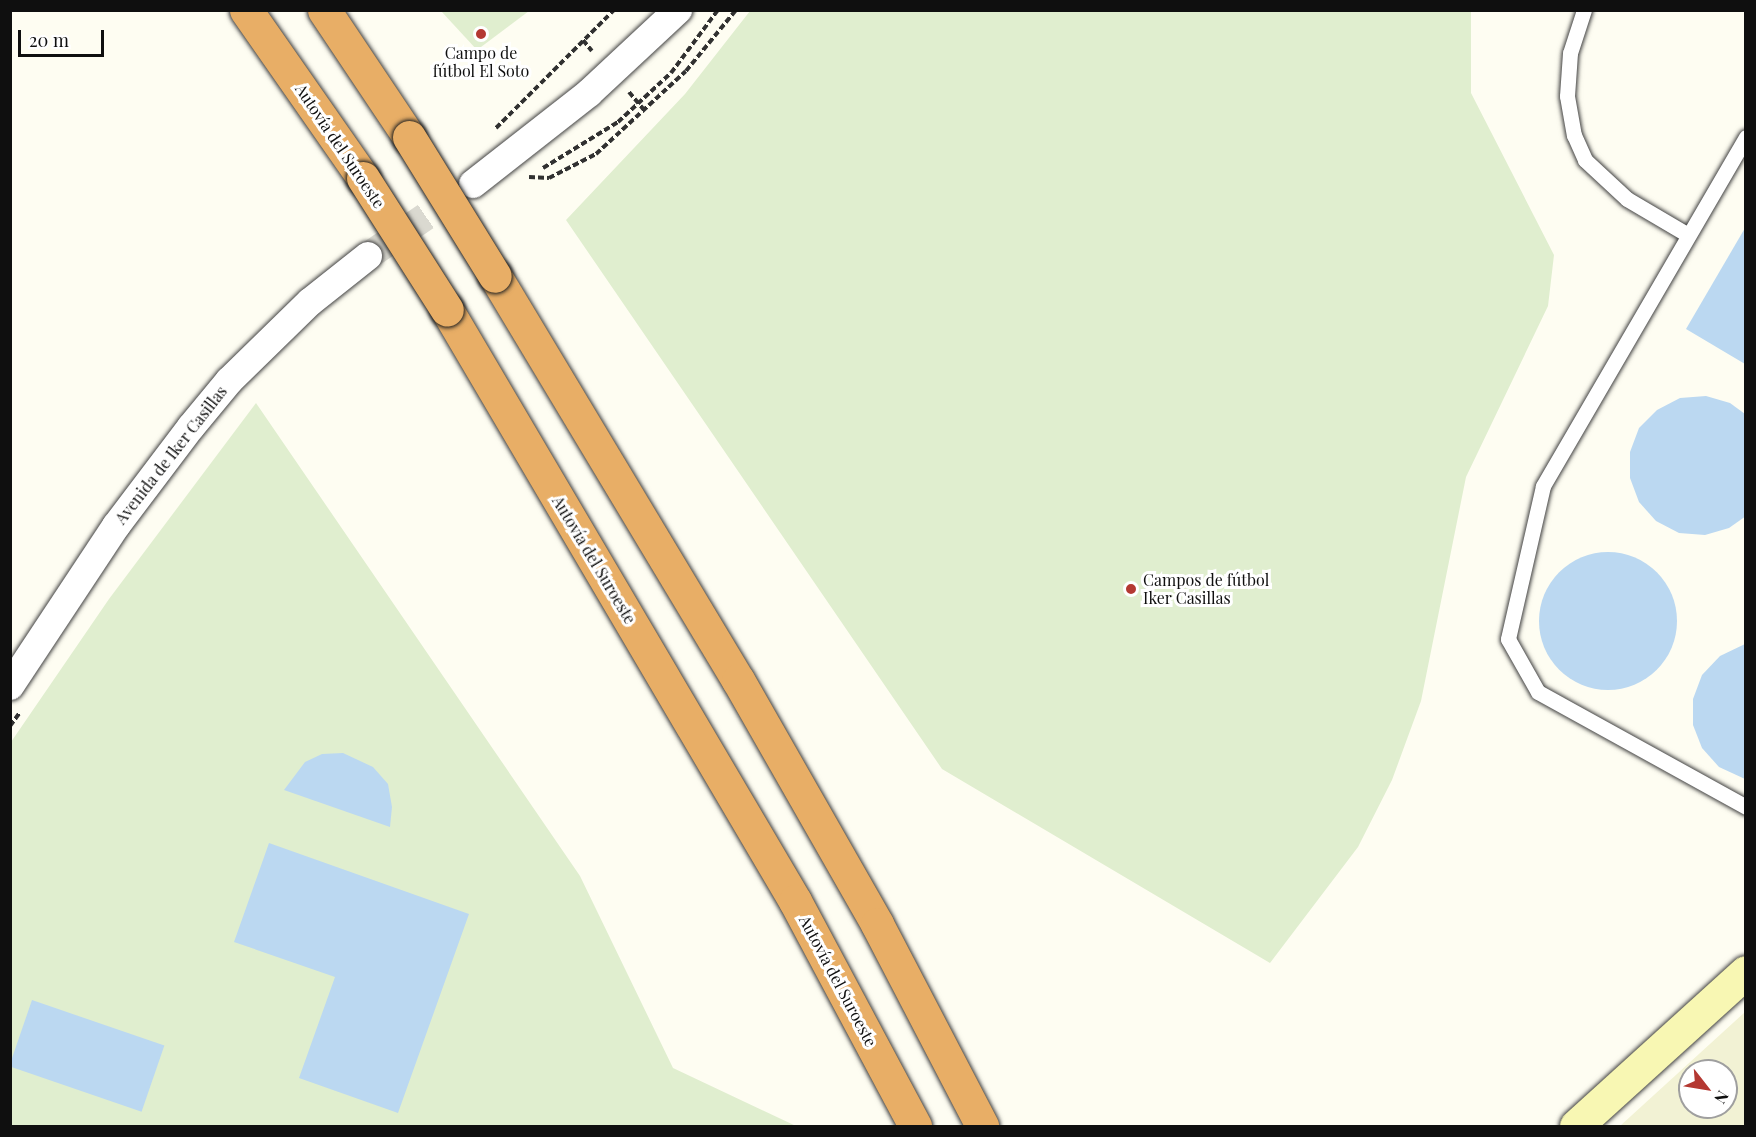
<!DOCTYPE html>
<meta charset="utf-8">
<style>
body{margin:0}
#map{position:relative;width:1756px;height:1137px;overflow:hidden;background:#fefdf2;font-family:"Playfair Display",serif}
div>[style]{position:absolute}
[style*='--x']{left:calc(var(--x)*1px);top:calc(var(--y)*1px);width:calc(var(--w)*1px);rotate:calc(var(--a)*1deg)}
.farmland>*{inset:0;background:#f2f2d4}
.pitch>*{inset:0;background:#e0eecf}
.water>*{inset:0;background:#bbd8f1;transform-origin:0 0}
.round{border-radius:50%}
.street-tunnel>*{height:28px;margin-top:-14px;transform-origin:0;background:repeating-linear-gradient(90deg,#dad9d0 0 28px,transparent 0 42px)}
.path>*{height:4px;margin-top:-2px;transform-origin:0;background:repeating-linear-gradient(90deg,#313131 0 6px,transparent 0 9px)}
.roads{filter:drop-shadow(0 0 2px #424242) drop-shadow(0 0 2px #424242)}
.lane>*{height:15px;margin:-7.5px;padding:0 7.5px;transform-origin:7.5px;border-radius:7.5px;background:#fff}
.street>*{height:28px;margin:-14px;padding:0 14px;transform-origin:14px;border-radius:14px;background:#fff}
.secondary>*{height:33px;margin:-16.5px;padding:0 16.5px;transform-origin:16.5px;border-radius:16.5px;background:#f8f7b3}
.highway>*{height:33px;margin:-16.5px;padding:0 16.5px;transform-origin:16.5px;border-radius:16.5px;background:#e8ae66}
.bridges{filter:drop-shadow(0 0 2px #202020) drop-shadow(0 0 2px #202020)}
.highway-bridge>*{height:33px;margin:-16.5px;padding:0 16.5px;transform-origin:16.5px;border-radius:16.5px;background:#e8ae66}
.dots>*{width:16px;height:16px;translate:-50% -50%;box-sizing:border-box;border:3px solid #fff;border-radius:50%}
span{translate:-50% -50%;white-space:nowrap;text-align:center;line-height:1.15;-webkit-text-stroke:6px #fff;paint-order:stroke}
.poi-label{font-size:16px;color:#0f0f0f}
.left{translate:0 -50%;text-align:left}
.street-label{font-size:16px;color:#0f0f0f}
.frame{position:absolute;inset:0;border:12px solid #0f0f0f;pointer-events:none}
.north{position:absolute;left:1678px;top:1059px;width:60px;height:60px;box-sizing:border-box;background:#fff;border:2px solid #9f9f9f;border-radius:50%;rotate:121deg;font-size:16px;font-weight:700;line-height:24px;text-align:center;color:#0f0f0f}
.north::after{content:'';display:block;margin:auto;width:21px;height:27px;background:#b43832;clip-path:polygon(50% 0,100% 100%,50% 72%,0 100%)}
.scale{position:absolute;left:18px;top:30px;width:86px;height:27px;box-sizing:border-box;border:3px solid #0f0f0f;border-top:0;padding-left:8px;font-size:18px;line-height:21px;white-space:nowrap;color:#0f0f0f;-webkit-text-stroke:4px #fff;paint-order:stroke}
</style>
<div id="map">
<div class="farmland">
<i style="clip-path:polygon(evenodd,1745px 1012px,1745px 1126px,1620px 1126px,1745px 1012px,1690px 1071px,1726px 1071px,1726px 1107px,1690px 1107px,1690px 1071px)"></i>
</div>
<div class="pitch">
<i style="clip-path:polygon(441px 11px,529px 11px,477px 50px)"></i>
<i style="clip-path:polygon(750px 11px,1471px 11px,1471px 93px,1554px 255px,1548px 306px,1466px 477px,1421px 701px,1392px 780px,1358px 847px,1270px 963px,942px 769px,566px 220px,685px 94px)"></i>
<i style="clip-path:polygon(256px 403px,580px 876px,673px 1068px,796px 1126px,11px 1126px,11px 742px,109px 599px)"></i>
</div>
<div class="water">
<i style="clip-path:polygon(1745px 228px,1745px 364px,1686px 329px)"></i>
<i style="clip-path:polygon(1706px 396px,1730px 403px,1745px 414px,1746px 516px,1729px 528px,1705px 535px,1679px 533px,1656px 521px,1639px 502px,1630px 478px,1630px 452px,1639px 428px,1657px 410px,1680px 398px)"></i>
<i class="round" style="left:1539px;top:552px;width:138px;height:138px"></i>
<i style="clip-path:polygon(1745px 644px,1746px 644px,1745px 779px,1719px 767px,1702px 748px,1693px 725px,1693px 699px,1702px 675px,1720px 656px)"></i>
<i style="clip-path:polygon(343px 753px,373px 767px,388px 784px,392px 807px,390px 827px,284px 790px,305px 762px,322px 754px)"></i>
<i style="clip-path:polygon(269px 843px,469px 914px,398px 1113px,299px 1078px,335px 977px,234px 942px)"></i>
<i style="left:32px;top:1000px;width:140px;height:70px;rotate:19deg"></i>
</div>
<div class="street-tunnel">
<i style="--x:368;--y:256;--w:119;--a:-34.4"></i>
</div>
<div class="path">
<i style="--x:583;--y:40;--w:14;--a:51"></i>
<i style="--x:629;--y:92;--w:23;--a:50"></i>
<i style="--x:496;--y:128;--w:167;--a:-45"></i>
<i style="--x:543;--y:168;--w:88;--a:-31.5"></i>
<i style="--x:618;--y:122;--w:72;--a:-42.8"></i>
<i style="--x:671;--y:73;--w:79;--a:-53.3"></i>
<i style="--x:529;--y:177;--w:20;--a:3"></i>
<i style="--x:549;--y:178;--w:53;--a:-27.1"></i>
<i style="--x:596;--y:154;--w:122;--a:-42.7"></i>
<i style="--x:686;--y:71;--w:79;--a:-50.7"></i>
<i style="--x:10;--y:726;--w:17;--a:-54"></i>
</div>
<div class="roads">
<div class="lane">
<i style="--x:1584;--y:10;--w:45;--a:108"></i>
<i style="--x:1570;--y:53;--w:43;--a:94"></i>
<i style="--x:1567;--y:96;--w:40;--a:80"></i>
<i style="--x:1574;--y:135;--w:27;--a:66"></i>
<i style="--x:1585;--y:160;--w:57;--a:42.9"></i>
<i style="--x:1627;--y:199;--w:71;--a:30.5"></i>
<i style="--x:1746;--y:137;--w:404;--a:120.2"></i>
<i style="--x:1543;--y:486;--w:157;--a:102.9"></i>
<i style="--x:1508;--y:639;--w:61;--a:60.5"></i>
<i style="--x:1538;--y:692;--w:238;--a:28.9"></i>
</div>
<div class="street">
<i style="--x:473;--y:184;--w:147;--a:-38.1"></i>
<i style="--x:589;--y:93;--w:122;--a:-43"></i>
<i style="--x:10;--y:686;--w:192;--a:-56.5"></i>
<i style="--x:116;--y:526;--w:124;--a:-52.9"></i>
<i style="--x:191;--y:427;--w:60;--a:-50.4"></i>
<i style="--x:229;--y:381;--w:113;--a:-44.3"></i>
<i style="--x:310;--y:302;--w:74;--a:-38.4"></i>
</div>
<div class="secondary">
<i style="--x:1576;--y:1126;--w:229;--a:-42.2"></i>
</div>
<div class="highway">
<i style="--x:246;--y:10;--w:205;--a:55.1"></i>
<i style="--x:324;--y:10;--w:153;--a:56.2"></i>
<i style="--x:495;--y:276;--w:471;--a:59"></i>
<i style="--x:738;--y:680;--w:281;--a:60.3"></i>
<i style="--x:877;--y:924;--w:228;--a:62.5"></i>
<i style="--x:447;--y:310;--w:686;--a:59.51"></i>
<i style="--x:795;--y:901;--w:255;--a:61.9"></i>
</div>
</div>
<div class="bridges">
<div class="highway-bridge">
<i style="--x:409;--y:137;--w:163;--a:58.3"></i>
<i style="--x:363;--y:178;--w:156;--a:57.5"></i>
</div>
</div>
<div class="dots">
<i style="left:481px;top:34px;background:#b43832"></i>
<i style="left:1131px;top:589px;background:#b43832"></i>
</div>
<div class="poi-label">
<span style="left:481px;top:62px">Campo de<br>fútbol El Soto</span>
<span class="left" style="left:1143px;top:589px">Campos de fútbol<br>Iker Casillas</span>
</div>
<div class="street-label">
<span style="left:340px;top:146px;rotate:56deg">Autovía del Suroeste</span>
<span style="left:171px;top:455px;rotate:-52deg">Avenida de Iker Casillas</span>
<span style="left:594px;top:560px;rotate:59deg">Autovía del Suroeste</span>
<span style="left:838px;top:981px;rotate:62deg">Autovía del Suroeste</span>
</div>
<div class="frame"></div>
<div class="north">N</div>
<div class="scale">20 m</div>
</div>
